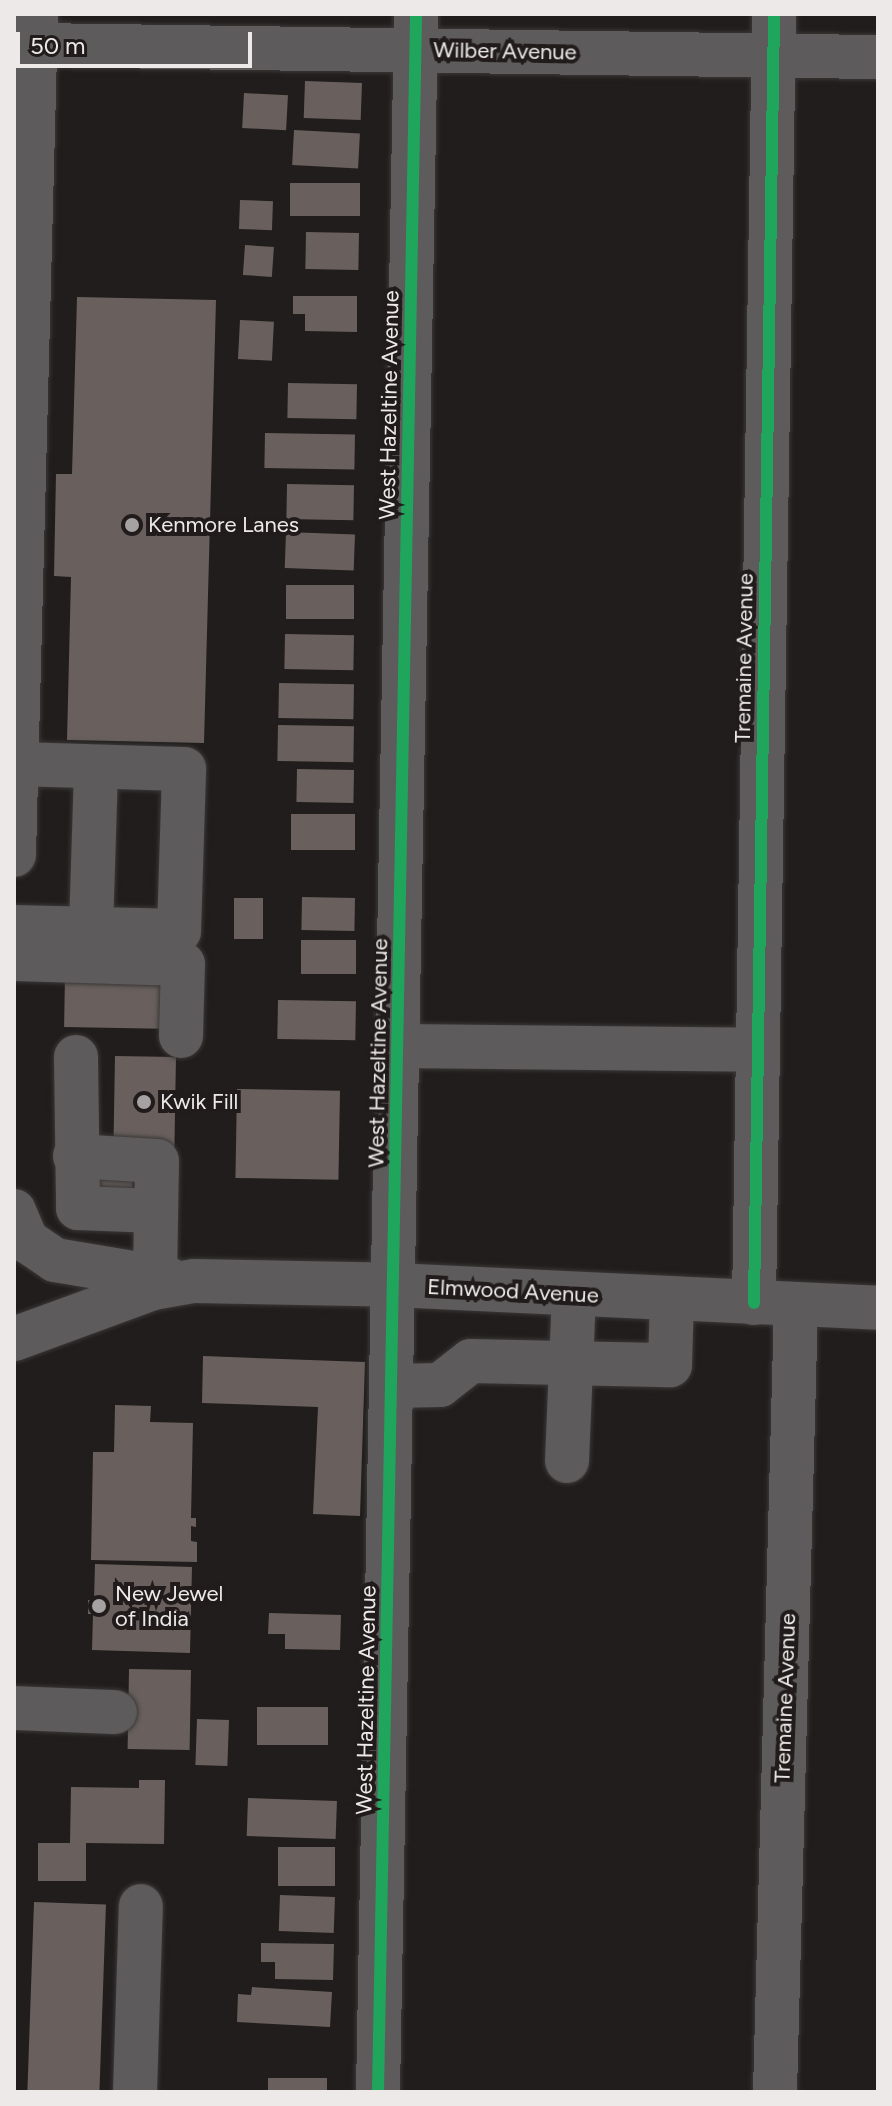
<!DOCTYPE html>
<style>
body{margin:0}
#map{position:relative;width:892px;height:2106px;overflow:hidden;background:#201d1c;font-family:Figtree,sans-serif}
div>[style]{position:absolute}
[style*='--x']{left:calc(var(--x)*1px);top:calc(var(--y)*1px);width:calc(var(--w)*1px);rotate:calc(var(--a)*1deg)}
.building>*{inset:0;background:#69605d;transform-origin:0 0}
.roads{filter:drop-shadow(0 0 2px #3a3837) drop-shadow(0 0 2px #3a3837)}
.minor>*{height:44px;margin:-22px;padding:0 22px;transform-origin:22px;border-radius:22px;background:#5d5b5b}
.cycleway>*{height:12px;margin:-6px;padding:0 6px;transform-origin:6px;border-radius:6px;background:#20a55d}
.dots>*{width:22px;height:22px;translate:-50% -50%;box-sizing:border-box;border:4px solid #211c1b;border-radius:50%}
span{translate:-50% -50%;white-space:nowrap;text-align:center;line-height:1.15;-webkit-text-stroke:8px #211c1b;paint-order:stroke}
.street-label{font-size:22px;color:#ece9e8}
.poi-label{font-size:22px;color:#ece9e8}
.left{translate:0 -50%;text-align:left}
.frame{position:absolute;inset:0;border:16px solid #ece9e8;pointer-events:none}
.scale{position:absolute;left:16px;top:32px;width:236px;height:36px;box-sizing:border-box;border:4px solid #ece9e8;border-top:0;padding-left:10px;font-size:24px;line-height:28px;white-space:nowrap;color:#ece9e8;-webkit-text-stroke:6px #211c1b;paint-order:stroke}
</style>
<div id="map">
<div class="building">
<i style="left:305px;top:81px;width:57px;height:37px;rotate:2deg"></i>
<i style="left:244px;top:93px;width:44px;height:35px;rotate:3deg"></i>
<i style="left:294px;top:130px;width:66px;height:35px;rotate:3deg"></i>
<i style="left:290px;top:183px;width:70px;height:33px"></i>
<i style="left:240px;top:200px;width:33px;height:29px;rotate:2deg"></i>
<i style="left:306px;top:232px;width:53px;height:37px;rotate:1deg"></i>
<i style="left:245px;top:245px;width:29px;height:30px;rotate:4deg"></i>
<i style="clip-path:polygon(293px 296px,357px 296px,357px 332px,305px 331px,305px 314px,293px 314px)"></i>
<i style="clip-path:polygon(77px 297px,216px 300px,204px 743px,67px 740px,71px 577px,54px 576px,56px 474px,72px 474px)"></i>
<i style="left:240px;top:320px;width:34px;height:39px;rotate:3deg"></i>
<i style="left:288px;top:383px;width:69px;height:35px;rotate:1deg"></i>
<i style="left:265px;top:433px;width:90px;height:35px;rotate:1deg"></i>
<i style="left:287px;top:484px;width:67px;height:35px;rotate:1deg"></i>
<i style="left:286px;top:532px;width:69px;height:36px;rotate:2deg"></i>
<i style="left:286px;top:585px;width:68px;height:34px"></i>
<i style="left:285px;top:634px;width:69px;height:35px;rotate:1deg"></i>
<i style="left:279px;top:683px;width:75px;height:35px;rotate:1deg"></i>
<i style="left:278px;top:725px;width:76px;height:36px;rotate:1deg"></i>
<i style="left:297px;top:769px;width:57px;height:33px;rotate:1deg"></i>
<i style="left:291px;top:814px;width:64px;height:36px"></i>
<i style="left:302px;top:897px;width:53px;height:33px;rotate:1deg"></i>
<i style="left:234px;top:898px;width:29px;height:41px"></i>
<i style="left:301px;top:940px;width:55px;height:34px"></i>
<i style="left:65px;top:975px;width:97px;height:52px;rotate:1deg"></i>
<i style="left:278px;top:1000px;width:78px;height:39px;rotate:1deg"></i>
<i style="left:115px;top:1056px;width:61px;height:91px;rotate:1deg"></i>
<i style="left:237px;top:1089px;width:103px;height:89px;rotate:1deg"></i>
<i style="left:91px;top:1168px;width:42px;height:35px;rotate:1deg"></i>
<i style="clip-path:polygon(203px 1356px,365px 1362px,360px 1516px,313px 1514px,318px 1407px,202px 1403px)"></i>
<i style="clip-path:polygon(115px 1405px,151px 1406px,150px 1422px,193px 1423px,191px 1518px,196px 1518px,196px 1527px,191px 1526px,191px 1541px,197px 1542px,197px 1562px,91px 1560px,93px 1452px,114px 1452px)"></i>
<i style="clip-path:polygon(95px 1564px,192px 1567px,190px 1653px,92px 1650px,93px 1614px,88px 1614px,88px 1600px,94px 1600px)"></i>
<i style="clip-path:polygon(269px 1613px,341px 1615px,340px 1650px,285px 1649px,285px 1634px,268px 1634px)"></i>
<i style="left:129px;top:1669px;width:62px;height:80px;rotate:1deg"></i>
<i style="left:257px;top:1707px;width:71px;height:38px"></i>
<i style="left:197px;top:1719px;width:32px;height:46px;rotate:2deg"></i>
<i style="clip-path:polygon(139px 1780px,165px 1780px,164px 1844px,86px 1843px,86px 1881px,38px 1881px,38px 1843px,70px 1843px,71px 1787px,139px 1788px)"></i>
<i style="left:248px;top:1798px;width:89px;height:38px;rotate:2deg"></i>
<i style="left:278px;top:1847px;width:57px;height:39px"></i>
<i style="left:280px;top:1895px;width:55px;height:36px;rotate:2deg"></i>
<i style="left:34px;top:1902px;width:72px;height:190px;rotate:2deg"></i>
<i style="clip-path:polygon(261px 1943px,334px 1944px,333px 1980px,275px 1979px,275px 1962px,261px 1962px)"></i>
<i style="clip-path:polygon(252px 1987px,332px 1992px,330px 2027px,237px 2022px,238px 1994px,251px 1995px)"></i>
<i style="left:268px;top:2078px;width:59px;height:14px"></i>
</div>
<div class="roads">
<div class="minor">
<i style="--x:35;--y:45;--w:843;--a:0.82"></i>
<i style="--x:14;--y:855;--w:841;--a:-88.5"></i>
<i style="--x:14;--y:927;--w:165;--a:1.4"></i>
<i style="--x:179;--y:931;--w:162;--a:-88.2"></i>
<i style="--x:184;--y:769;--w:168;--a:-178.3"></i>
<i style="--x:91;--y:929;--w:162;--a:-88.2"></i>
<i style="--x:14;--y:959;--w:169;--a:1.7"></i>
<i style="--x:183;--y:964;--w:72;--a:91.6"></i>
<i style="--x:398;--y:1046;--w:360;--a:0.6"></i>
<i style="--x:76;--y:1057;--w:151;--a:89.2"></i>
<i style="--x:78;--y:1208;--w:78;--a:2.2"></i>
<i style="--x:75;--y:1156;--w:82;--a:3.5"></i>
<i style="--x:157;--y:1161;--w:117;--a:91"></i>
<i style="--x:14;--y:1211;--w:33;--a:67"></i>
<i style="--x:27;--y:1241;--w:34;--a:34"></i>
<i style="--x:55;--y:1260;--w:115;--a:9.5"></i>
<i style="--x:754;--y:1303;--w:1289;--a:-89.11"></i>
<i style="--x:14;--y:1339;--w:148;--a:-20.1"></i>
<i style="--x:153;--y:1288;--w:42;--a:-9.7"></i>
<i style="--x:194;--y:1281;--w:200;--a:1.1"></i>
<i style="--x:394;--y:1285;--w:485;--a:2.7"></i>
<i style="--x:392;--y:1386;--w:48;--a:-1.2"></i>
<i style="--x:440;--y:1385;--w:39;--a:-38"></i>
<i style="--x:471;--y:1361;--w:199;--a:1.2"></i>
<i style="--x:670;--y:1365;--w:66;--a:-88.3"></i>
<i style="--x:567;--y:1461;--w:167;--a:-87.6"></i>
<i style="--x:14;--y:1708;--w:101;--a:2.3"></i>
<i style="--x:135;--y:2092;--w:186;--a:-88.2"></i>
<i style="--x:378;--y:2092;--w:2078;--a:-88.95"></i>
<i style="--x:775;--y:2092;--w:787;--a:-88.47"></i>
</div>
</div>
<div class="cycleway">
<i style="--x:754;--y:1303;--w:1289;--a:-89.11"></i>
<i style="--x:378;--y:2092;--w:2078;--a:-88.95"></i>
</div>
<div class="dots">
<i style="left:132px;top:525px;background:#a5a2a1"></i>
<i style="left:144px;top:1102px;background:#a5a2a1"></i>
<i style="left:99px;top:1606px;background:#a5a2a1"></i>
</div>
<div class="street-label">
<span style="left:505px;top:51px;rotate:1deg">Wilber Avenue</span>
<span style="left:389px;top:405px;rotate:-89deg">West Hazeltine Avenue</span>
<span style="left:744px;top:658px;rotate:-89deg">Tremaine Avenue</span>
<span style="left:378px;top:1053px;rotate:-89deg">West Hazeltine Avenue</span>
<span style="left:513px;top:1291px;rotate:3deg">Elmwood Avenue</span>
<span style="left:785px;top:1698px;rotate:-88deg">Tremaine Avenue</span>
<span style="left:366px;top:1700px;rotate:-89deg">West Hazeltine Avenue</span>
</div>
<div class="poi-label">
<span class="left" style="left:148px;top:525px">Kenmore Lanes</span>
<span class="left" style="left:160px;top:1102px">Kwik Fill</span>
<span class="left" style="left:115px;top:1606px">New Jewel<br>of India</span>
</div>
<div class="frame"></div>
<div class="scale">50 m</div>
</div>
